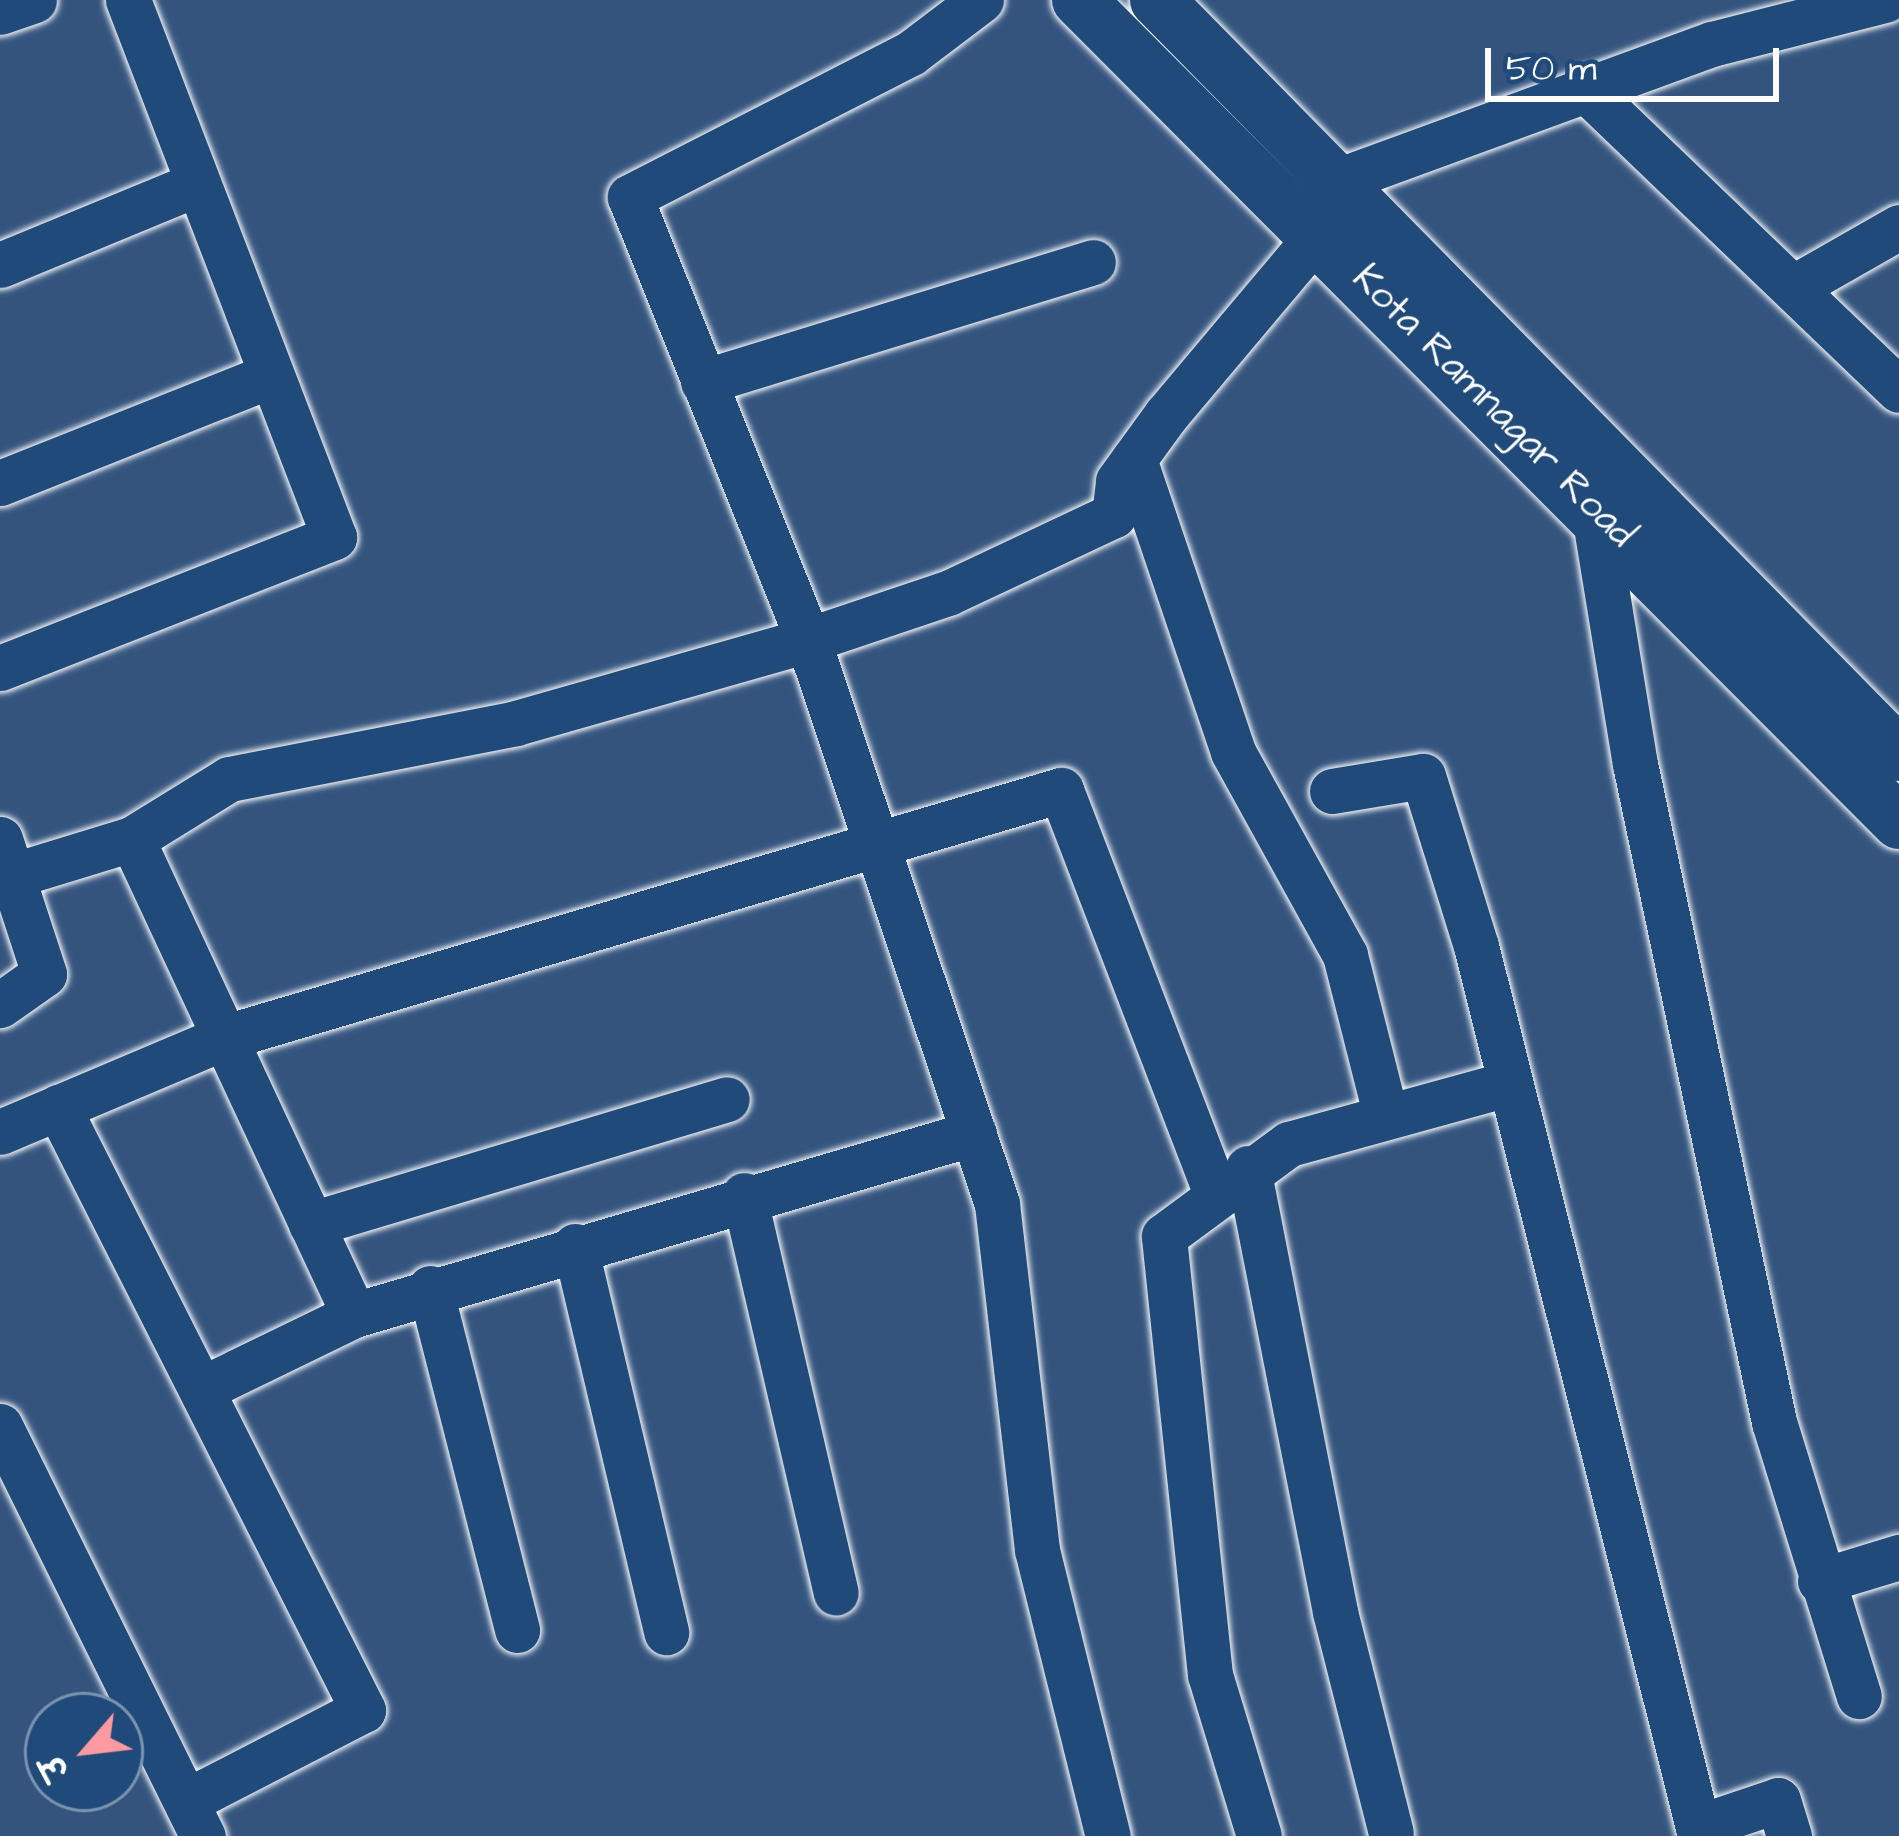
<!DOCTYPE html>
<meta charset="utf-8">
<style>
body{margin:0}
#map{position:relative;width:1899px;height:1836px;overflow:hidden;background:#34547e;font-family:"Architects Daughter","Playpen Sans Deva",sans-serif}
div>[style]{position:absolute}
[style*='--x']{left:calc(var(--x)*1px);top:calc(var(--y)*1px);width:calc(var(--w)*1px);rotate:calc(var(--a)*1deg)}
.roads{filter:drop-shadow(0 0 3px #fff) drop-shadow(0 0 3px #fff)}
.minor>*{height:45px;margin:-22.5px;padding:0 22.5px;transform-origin:22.5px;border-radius:22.5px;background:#1f4a7a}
.tertiary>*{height:54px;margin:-27px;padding:0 27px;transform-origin:27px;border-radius:27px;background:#1f4a7a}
span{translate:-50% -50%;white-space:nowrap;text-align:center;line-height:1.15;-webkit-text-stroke:9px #1f4a7a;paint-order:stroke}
.street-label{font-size:39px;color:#fff}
.north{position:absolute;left:24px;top:1692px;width:120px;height:120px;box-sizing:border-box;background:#1f4a7a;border:3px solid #7992af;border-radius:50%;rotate:242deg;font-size:33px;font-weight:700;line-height:48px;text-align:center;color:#fff}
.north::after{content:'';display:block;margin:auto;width:42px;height:54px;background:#ff9aa2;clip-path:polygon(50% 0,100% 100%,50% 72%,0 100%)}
.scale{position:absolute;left:1485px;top:48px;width:294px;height:54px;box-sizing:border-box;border:6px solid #fff;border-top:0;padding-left:15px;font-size:36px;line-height:42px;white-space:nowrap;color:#fff;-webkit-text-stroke:9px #1f4a7a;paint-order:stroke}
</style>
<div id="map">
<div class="roads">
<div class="minor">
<i style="--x:981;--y:0;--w:88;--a:142.9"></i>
<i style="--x:911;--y:53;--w:316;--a:152.9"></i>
<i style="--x:630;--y:197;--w:477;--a:68.1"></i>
<i style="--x:808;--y:640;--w:595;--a:71.47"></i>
<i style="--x:997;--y:1204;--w:348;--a:83.4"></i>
<i style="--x:1037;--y:1550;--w:295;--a:76.1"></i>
<i style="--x:0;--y:12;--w:36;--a:-19"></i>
<i style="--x:1584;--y:88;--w:436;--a:43.8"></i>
<i style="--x:1340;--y:180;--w:396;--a:-20.1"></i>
<i style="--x:1712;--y:44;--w:179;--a:-14.3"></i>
<i style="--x:0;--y:265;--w:213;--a:-22.4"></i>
<i style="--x:1794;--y:287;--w:121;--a:-29.7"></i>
<i style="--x:703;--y:382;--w:408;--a:-17.1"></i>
<i style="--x:1134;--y:459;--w:309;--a:71.3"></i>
<i style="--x:1233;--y:752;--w:232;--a:61.1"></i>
<i style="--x:1345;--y:955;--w:163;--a:75.8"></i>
<i style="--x:0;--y:483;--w:292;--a:-21.7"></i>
<i style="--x:1593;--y:508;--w:259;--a:80.7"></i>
<i style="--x:1635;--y:764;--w:673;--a:78.07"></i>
<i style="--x:1774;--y:1422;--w:287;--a:72.8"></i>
<i style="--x:0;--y:668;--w:359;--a:-21.4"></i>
<i style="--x:334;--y:537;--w:575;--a:-110.99"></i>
<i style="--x:1332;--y:791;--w:92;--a:-9.4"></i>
<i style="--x:1423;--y:776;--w:178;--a:72.7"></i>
<i style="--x:1476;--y:946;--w:909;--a:75.86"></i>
<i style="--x:1698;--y:1827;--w:84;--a:-18.6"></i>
<i style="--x:1778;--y:1800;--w:38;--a:73"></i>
<i style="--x:0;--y:839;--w:142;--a:71.9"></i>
<i style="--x:44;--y:974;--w:54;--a:144.8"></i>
<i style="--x:132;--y:839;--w:525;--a:65"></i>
<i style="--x:354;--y:1315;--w:165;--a:154.1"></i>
<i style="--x:14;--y:875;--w:123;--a:-17"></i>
<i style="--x:132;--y:839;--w:114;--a:-31.7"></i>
<i style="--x:229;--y:779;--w:292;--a:-11"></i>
<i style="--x:516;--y:723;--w:304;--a:-15.9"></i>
<i style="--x:808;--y:640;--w:148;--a:-18.6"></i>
<i style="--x:948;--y:593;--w:183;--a:-25.2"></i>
<i style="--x:1114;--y:515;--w:34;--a:-83"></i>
<i style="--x:1118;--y:481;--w:82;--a:-54"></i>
<i style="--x:1166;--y:415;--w:265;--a:-49.9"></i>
<i style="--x:58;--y:1107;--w:676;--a:63.17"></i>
<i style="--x:363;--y:1710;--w:198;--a:152.7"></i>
<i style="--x:0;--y:1132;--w:241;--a:-22.9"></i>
<i style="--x:222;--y:1038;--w:875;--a:-16.47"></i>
<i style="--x:1061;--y:790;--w:433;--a:69"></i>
<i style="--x:1248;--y:1168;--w:452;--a:78.9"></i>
<i style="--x:1335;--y:1612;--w:228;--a:75.8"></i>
<i style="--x:744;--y:1195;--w:408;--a:77"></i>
<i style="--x:311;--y:1224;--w:434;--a:-16.7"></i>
<i style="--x:575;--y:1246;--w:397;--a:76.7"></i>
<i style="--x:430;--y:1288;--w:353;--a:75.7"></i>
<i style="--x:354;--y:1315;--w:646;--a:-16.36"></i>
<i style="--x:0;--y:1426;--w:458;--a:63.7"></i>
<i style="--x:1820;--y:1581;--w:83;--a:-16.9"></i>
<i style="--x:1259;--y:1836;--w:168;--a:-106.9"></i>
<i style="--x:1210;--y:1675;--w:441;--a:-96"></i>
<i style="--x:1164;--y:1236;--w:155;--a:-36.4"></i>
<i style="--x:1289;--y:1144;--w:229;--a:-15.4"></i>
</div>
<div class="tertiary">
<i style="--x:1079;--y:0;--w:1161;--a:45.07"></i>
<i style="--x:1157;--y:0;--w:1058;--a:45.46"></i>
</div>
</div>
<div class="street-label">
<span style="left:1493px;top:407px;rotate:45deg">Kota Ramnagar Road</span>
</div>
<div class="north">उ</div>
<div class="scale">50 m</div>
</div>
